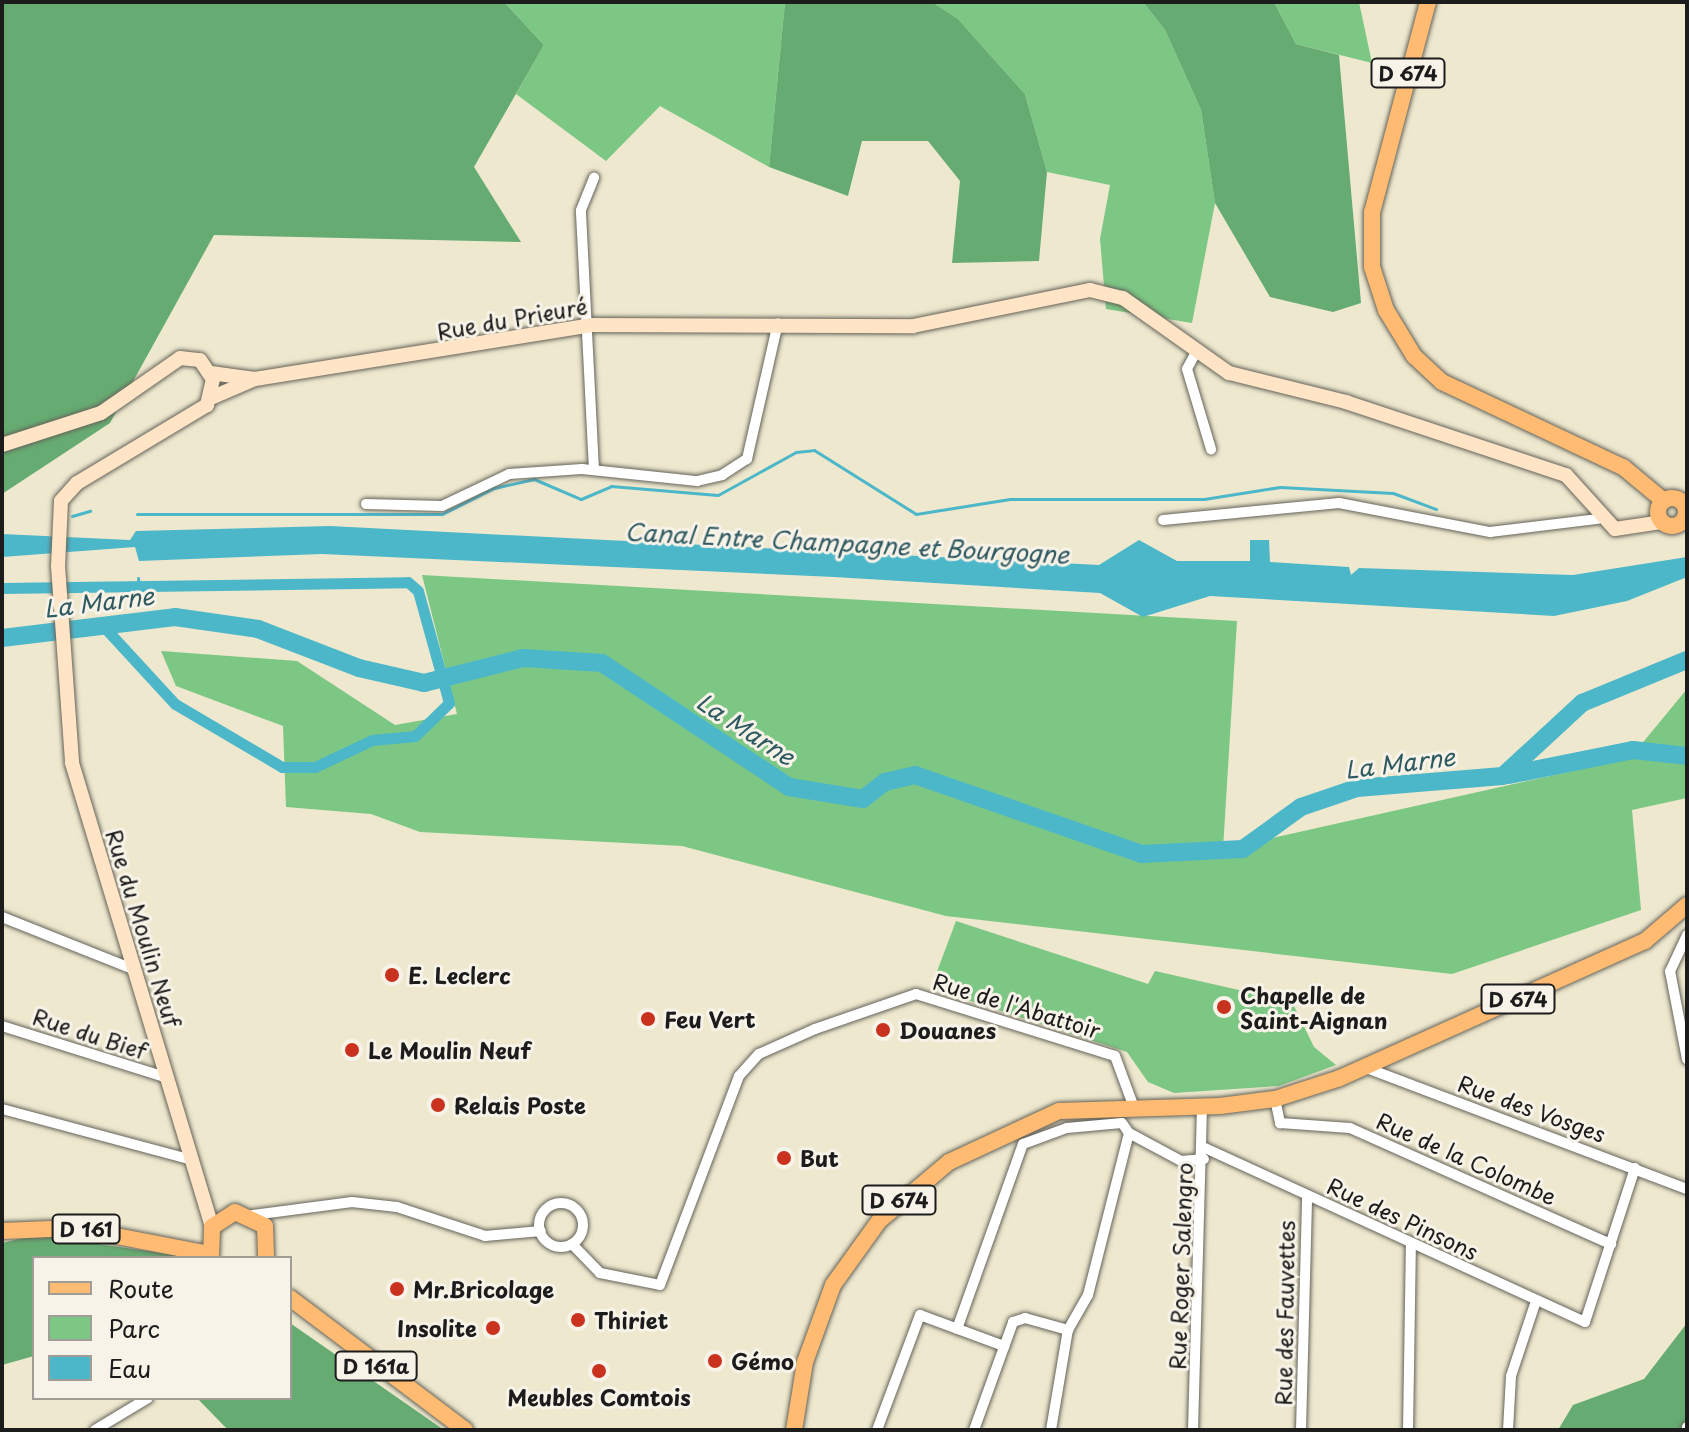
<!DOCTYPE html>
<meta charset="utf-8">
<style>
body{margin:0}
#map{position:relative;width:1689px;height:1432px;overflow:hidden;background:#ede8ce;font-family:"Playpen Sans",sans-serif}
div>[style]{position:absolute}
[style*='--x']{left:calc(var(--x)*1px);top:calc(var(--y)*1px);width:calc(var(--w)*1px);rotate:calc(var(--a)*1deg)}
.green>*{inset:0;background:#7dc785}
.forest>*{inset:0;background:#66ac72}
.water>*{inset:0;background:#4db7ca}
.stream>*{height:3px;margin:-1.5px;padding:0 1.5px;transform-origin:1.5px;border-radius:1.5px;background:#4db7ca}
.canal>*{height:11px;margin:-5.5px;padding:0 5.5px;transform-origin:5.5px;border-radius:5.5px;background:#4db7ca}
.river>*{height:18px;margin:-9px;padding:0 9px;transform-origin:9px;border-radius:9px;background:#4db7ca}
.roads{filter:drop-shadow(0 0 2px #65635a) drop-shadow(0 0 2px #65635a)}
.street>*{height:10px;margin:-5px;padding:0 5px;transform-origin:5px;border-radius:5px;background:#fff}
.street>.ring{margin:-5px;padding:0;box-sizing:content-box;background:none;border:10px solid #fff;border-radius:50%}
.secondary>*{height:14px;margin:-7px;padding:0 7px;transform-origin:7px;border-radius:7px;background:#ffe4c6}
.primary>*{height:16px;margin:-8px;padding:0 8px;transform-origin:8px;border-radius:8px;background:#ffbb71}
.primary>.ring{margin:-8px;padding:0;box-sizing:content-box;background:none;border:16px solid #ffbb71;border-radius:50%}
.dots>*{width:22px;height:22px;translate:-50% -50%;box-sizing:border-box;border:4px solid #f7f3e8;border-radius:50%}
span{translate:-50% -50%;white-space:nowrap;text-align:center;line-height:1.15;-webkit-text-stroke:6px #f7f3e8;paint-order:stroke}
.shield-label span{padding:2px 6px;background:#f7f3e8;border:2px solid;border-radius:6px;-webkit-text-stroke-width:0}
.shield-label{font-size:20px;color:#1c1c1c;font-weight:700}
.street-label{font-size:22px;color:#1c1c1c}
.poi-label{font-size:22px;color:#1c1c1c;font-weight:700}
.left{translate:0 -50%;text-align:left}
.right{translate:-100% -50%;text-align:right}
.water-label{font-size:24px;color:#305a62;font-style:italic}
.frame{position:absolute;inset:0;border:4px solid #1c1c1c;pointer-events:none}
.legend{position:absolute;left:32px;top:1256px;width:260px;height:144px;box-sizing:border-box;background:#f7f3e8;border:2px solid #9f9d96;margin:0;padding:10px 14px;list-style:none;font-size:24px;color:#1c1c1c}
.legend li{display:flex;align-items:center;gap:16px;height:40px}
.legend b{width:40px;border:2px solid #9f9d96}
</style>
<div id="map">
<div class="green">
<i style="clip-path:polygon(504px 2px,785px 2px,769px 167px,660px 106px,606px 161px,516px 94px,544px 45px)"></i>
<i style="clip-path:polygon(932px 2px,1143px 2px,1165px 30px,1201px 110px,1215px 203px,1192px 323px,1106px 309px,1100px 239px,1110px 185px,1047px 172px,1025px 94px,958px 19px)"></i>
<i style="clip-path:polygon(1274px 2px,1359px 2px,1372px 63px,1296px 44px)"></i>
<i style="clip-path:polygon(422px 575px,1237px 621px,1223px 849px,1630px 758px,1687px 689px,1687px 798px,1632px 810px,1641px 910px,1452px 974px,946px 916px,682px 846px,420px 832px,371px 814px,286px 807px,283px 726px,176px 686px,161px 651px,297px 661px,395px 725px,457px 714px)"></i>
<i style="clip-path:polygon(956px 921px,1148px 984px,1155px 971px,1292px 1002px,1314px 1047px,1336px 1065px,1279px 1086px,1174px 1093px,1148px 1082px,1127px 1052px,937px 990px,933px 982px)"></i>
</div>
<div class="forest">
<i style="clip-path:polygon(2px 2px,504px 2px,544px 45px,474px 167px,521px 242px,214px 235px,110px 423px,2px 494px)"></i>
<i style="clip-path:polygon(785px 2px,932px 2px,958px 19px,1025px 94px,1047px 172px,1039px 261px,952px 263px,960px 181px,928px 141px,862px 141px,848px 196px,769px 167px)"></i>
<i style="clip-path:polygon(1143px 2px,1274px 2px,1296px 44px,1339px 55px,1361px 303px,1333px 312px,1270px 297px,1215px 203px,1201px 110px,1165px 30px)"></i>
<i style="clip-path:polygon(36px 1235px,196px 1258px,34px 1258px,34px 1356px,2px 1365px,2px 1243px)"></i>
<i style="clip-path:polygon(290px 1323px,444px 1430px,228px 1430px,197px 1398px,290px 1398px)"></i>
<i style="clip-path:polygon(1687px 1323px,1687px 1430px,1558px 1430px,1573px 1405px,1644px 1379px)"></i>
</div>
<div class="water">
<i style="clip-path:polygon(330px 526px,1099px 565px,1139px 540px,1177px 561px,1250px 561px,1250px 540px,1269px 540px,1270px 562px,1349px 567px,1351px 575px,1359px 568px,1573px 575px,1687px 557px,1687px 577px,1627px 601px,1554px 616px,1210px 596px,1143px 617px,1100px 593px,834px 577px,322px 554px,139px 561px,135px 547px,2px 557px,2px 534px,130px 540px,136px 531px)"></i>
</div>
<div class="stream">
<i style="--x:137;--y:514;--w:305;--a:0"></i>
<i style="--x:442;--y:514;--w:58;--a:-26.6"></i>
<i style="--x:494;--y:488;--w:41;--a:-12.7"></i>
<i style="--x:534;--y:479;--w:51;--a:23.1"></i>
<i style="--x:581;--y:499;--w:33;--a:-23"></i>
<i style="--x:611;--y:486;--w:107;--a:4.8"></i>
<i style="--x:718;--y:495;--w:89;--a:-28.9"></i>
<i style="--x:796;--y:452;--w:18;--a:-6"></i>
<i style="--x:814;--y:450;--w:120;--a:32.1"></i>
<i style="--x:916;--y:514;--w:95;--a:-9.1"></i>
<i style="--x:1010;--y:499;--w:194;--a:0"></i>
<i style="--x:1204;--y:499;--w:77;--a:-9"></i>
<i style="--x:1280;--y:487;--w:113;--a:3"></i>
<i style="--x:1393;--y:493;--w:46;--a:20.4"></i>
<i style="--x:72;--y:516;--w:19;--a:-16"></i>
<i style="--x:138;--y:578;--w:10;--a:84"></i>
</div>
<div class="canal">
<i style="--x:2;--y:588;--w:406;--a:-0.8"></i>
<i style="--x:408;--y:582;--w:13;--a:42"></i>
<i style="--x:418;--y:591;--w:116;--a:74.5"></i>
<i style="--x:449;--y:703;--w:47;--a:135.9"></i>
<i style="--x:415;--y:736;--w:43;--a:174.7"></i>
<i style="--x:372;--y:740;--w:63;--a:154.7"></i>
<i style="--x:315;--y:767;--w:33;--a:180"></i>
<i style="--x:282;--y:767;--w:124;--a:-149.5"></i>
<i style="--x:175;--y:704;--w:102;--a:-132.6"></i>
</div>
<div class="river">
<i style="--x:2;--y:638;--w:174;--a:-6.9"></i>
<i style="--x:175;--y:617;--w:84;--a:8.2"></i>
<i style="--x:258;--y:629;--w:108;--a:21.1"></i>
<i style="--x:359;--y:668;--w:67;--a:13"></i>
<i style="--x:424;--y:683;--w:102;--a:-14.2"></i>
<i style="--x:523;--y:658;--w:79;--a:3.6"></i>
<i style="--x:602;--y:663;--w:224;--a:33.5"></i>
<i style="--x:789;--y:787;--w:75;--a:9.2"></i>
<i style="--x:863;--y:799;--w:28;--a:-38"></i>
<i style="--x:885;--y:782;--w:31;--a:-13"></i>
<i style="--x:915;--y:775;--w:240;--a:19.2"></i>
<i style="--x:1142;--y:854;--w:101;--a:-2.8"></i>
<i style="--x:1243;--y:849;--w:72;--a:-35.9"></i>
<i style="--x:1301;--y:807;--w:59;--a:-18.7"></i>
<i style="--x:1357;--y:788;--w:146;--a:-4.7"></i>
<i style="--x:1503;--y:776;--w:108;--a:-42.7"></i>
<i style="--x:1582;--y:703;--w:113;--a:-22.3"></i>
<i style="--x:1509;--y:775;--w:126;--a:-11.4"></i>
<i style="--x:1633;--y:750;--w:54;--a:6.3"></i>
</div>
<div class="roads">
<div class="street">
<i style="--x:1196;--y:352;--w:19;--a:118"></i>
<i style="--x:1187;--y:369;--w:84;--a:73.3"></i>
<i style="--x:594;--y:470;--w:260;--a:-92.9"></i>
<i style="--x:581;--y:210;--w:35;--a:-68"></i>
<i style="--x:366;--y:504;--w:76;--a:1.5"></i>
<i style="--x:442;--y:506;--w:74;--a:-25.5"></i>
<i style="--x:509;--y:474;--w:73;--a:-3.9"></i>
<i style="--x:582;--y:469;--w:116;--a:6"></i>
<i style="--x:697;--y:481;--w:26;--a:-13"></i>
<i style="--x:722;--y:475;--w:30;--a:-33"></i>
<i style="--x:747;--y:459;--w:139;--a:-77.2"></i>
<i style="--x:1163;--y:520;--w:177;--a:-5.5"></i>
<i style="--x:1339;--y:503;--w:154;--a:10.9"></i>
<i style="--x:1490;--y:532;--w:109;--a:-6.9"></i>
<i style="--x:2;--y:917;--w:141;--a:21.7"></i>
<i style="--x:1687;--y:935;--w:40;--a:115"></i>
<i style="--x:1670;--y:971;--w:90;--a:79.1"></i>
<i style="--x:2;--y:1026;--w:171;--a:17.4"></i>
<i style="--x:1364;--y:1067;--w:345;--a:20.7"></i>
<i style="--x:1275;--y:1099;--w:25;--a:78"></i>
<i style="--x:1280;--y:1123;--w:70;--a:4.1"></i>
<i style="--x:1350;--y:1128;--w:286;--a:24"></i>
<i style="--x:2;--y:1109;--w:194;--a:15"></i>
<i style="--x:1205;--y:1148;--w:418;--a:24.6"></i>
<i style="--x:1585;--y:1322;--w:162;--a:-72"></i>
<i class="ring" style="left:539px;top:1203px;width:34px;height:34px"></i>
<i style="--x:253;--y:1215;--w:100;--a:-7.5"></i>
<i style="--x:352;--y:1202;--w:45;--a:6.3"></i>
<i style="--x:397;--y:1207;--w:93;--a:18.2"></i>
<i style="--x:485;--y:1236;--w:56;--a:-5.1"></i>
<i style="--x:572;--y:1244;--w:40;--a:46"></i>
<i style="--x:600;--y:1273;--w:61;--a:11.3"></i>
<i style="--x:660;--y:1285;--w:223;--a:-69.3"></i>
<i style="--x:739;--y:1076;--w:30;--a:-48"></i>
<i style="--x:759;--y:1054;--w:61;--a:-24.1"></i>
<i style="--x:815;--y:1029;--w:107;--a:-19.1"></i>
<i style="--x:916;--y:994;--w:208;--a:17.3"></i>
<i style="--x:1115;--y:1056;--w:52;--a:69.8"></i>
<i style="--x:957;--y:1329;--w:196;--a:-70.4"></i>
<i style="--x:1023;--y:1144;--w:47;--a:-20"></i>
<i style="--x:1067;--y:1128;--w:55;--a:-5.2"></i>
<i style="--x:1122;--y:1123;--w:12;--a:55"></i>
<i style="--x:95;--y:1430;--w:62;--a:-31.1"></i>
<i style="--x:877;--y:1430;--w:123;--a:-69.5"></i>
<i style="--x:920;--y:1315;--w:90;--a:20.3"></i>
<i style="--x:974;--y:1430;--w:115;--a:-70.1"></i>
<i style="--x:1013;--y:1322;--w:13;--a:-18"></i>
<i style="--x:1025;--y:1318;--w:45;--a:15.6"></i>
<i style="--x:1051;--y:1430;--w:101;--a:-80.4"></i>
<i style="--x:1068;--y:1330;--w:40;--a:-60.3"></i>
<i style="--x:1088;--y:1295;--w:167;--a:-75.8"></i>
<i style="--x:1129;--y:1133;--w:59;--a:28.3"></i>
<i style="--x:1181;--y:1161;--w:23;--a:-5"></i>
<i style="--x:1193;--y:1430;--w:326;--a:-88.4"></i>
<i style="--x:1301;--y:1430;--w:234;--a:-88.5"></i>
<i style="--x:1408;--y:1430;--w:187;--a:-89.1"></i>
<i style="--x:1508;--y:1430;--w:54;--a:-86.8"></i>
<i style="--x:1511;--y:1376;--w:79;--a:-71.6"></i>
<i style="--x:1687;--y:1430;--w:3;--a:-90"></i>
</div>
<div class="secondary">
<i style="--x:211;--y:373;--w:44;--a:7.8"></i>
<i style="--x:213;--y:397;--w:46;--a:-23.2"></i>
<i style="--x:255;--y:379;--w:340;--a:-9.1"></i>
<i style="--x:591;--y:325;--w:322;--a:0.2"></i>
<i style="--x:913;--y:326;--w:181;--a:-11.5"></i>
<i style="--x:1090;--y:290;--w:34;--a:14"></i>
<i style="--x:1123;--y:298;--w:130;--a:35.3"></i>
<i style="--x:1229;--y:373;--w:121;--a:13.9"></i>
<i style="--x:1346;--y:402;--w:232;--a:18.4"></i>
<i style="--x:1566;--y:475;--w:73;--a:47.8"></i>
<i style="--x:1615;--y:529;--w:48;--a:-8.5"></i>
<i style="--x:2;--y:445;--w:104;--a:-17.9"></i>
<i style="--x:101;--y:413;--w:96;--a:-34.8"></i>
<i style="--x:180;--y:358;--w:20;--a:6"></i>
<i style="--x:200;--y:360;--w:23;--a:56"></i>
<i style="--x:213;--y:379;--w:27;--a:103"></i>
<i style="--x:207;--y:405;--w:152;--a:149"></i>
<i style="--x:77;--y:483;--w:24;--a:132"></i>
<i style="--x:61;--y:501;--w:65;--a:92.6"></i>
<i style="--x:58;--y:566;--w:197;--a:85.9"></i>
<i style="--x:72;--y:763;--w:485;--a:73.2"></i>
<i style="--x:1684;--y:505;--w:4;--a:-45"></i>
</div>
<div class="primary">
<i style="--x:1428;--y:2;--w:217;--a:104.9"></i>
<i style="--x:1372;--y:212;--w:55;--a:90"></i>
<i style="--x:1372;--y:267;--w:45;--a:72"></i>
<i style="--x:1386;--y:310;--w:54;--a:58.7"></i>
<i style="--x:1414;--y:356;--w:38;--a:43"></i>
<i style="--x:1442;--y:382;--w:200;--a:25.2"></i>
<i style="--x:1623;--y:467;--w:53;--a:39.7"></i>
<i class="ring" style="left:1658px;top:498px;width:12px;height:12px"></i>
<i style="--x:2;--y:1231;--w:73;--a:-2.4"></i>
<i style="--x:75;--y:1228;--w:136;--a:11"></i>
<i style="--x:211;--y:1258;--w:31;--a:-88"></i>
<i style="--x:212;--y:1227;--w:27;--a:-33"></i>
<i style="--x:235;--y:1212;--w:33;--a:25"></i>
<i style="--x:265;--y:1226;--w:32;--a:88"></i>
<i style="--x:290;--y:1298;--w:219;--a:37"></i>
<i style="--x:794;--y:1430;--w:69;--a:-80.8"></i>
<i style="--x:805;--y:1362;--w:82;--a:-70"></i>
<i style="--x:833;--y:1285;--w:79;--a:-54.3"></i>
<i style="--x:879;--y:1221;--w:92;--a:-40.1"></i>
<i style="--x:949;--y:1162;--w:121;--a:-24.9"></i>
<i style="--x:1059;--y:1111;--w:161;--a:-1.8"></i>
<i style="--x:1220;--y:1106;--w:55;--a:-7.3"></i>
<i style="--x:1275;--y:1099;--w:68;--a:-17.9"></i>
<i style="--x:1340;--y:1078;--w:334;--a:-24.2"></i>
<i style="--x:1645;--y:941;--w:55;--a:-40.6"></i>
</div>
</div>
<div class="dots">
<i style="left:392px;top:975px;background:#c8321e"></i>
<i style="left:1224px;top:1007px;background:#c8321e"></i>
<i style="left:648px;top:1019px;background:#c8321e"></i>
<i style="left:883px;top:1030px;background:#c8321e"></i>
<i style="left:352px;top:1050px;background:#c8321e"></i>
<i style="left:438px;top:1105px;background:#c8321e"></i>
<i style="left:784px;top:1158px;background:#c8321e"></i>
<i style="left:397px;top:1289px;background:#c8321e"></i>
<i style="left:578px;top:1320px;background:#c8321e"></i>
<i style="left:493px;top:1328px;background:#c8321e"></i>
<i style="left:715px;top:1361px;background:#c8321e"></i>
<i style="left:599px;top:1371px;background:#c8321e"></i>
</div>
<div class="shield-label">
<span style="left:1408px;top:73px">D 674</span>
<span style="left:1518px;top:999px">D 674</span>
<span style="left:899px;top:1200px">D 674</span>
<span style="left:86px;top:1229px">D 161</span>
<span style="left:376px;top:1366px">D 161a</span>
</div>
<div class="street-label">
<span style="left:512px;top:318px;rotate:-10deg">Rue du Prieuré</span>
<span style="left:144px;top:928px;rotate:73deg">Rue du Moulin Neuf</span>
<span style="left:1017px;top:1005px;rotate:17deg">Rue de l'Abattoir</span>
<span style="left:90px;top:1033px;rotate:18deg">Rue du Bief</span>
<span style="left:1532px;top:1108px;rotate:20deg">Rue des Vosges</span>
<span style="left:1467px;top:1158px;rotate:24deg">Rue de la Colombe</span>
<span style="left:1403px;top:1218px;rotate:25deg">Rue des Pinsons</span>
<span style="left:1180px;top:1266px;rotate:-88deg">Rue Roger Salengro</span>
<span style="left:1284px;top:1313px;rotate:-89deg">Rue des Fauvettes</span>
</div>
<div class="poi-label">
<span class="left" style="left:408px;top:975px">E. Leclerc</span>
<span class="left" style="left:1240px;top:1007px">Chapelle de<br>Saint-Aignan</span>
<span class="left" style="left:664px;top:1019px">Feu Vert</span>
<span class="left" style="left:899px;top:1030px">Douanes</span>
<span class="left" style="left:368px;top:1050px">Le Moulin Neuf</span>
<span class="left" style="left:454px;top:1105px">Relais Poste</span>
<span class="left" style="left:800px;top:1158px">But</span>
<span class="left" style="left:413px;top:1289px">Mr.Bricolage</span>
<span class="left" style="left:594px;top:1320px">Thiriet</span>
<span class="right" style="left:477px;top:1328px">Insolite</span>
<span class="left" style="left:731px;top:1361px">Gémo</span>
<span style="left:599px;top:1397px">Meubles Comtois</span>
</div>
<div class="water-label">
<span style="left:847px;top:543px;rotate:3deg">Canal Entre Champagne et Bourgogne</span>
<span style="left:99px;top:602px;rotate:-7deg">La Marne</span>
<span style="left:746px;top:729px;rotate:33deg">La Marne</span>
<span style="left:1400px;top:763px;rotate:-7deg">La Marne</span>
</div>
<div class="frame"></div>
<ul class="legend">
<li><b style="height:10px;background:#ffbb71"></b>Route</li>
<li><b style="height:22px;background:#7dc785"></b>Parc</li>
<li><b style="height:22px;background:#4db7ca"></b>Eau</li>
</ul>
</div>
